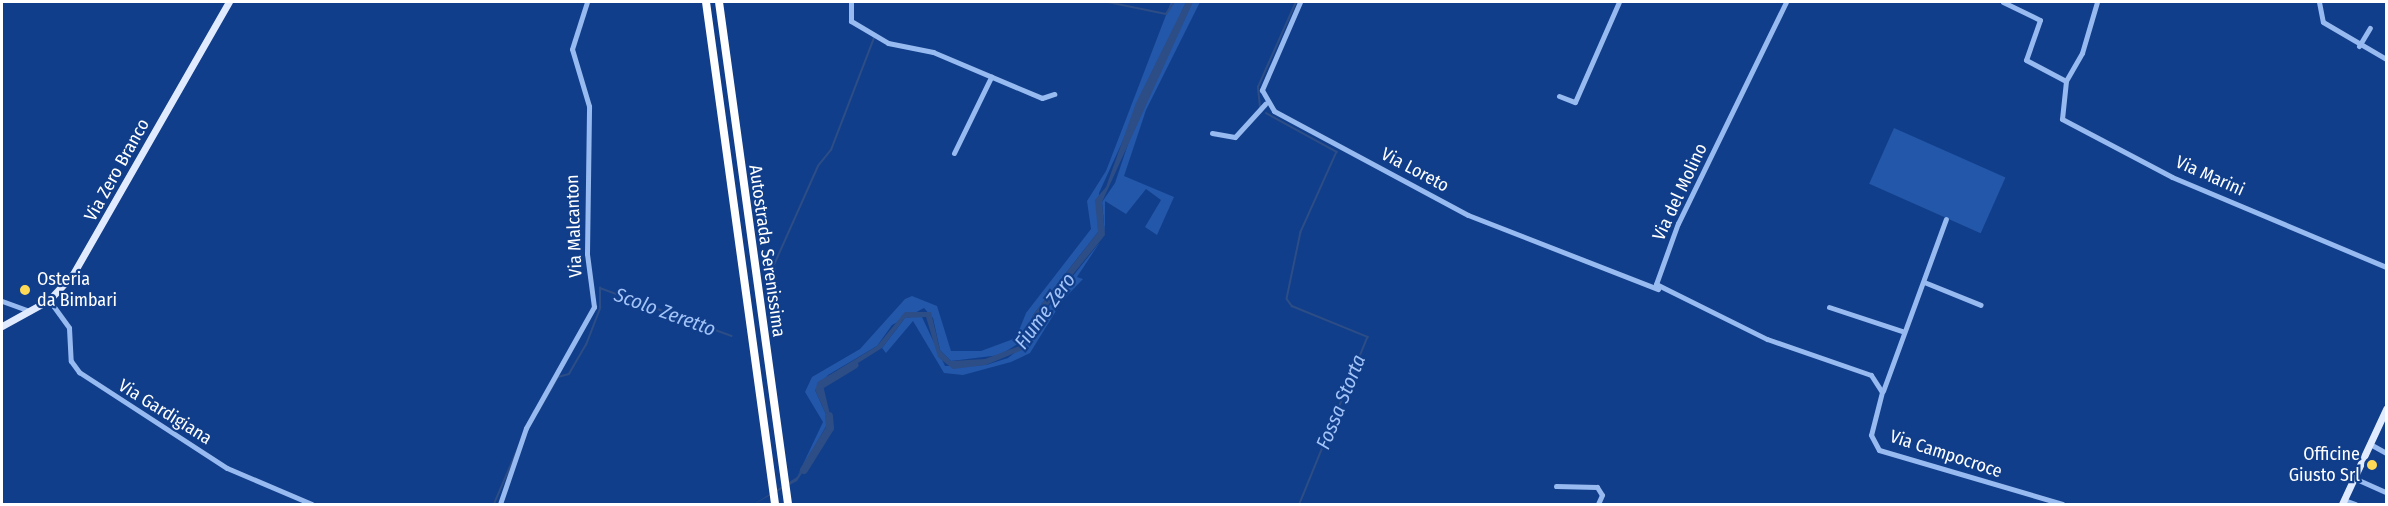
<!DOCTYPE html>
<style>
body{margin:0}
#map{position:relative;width:2388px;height:506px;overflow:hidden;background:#113e8a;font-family:"Fira Sans Condensed",sans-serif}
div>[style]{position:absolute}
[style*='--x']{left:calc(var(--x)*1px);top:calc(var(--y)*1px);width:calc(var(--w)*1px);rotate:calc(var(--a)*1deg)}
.green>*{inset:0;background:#2357a9;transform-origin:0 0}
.water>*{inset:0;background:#2c4d86}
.stream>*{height:1.5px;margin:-0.75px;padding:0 0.75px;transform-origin:0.75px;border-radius:0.75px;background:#2c4d86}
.river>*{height:8px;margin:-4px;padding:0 4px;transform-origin:4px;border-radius:4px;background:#2c4d86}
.minor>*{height:5px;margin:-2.5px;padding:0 2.5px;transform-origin:2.5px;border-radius:2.5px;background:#97baf1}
.major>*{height:7px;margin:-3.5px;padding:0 3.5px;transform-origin:3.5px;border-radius:3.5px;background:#e1ebff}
.highway>*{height:8px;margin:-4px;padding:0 4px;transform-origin:4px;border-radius:4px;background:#fff}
.dots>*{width:16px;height:16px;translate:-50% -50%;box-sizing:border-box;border:3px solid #113e8a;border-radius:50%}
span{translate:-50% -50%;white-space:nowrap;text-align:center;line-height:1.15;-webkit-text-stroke:4.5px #113e8a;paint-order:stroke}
.street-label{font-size:18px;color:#fff}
.poi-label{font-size:18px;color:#fff}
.left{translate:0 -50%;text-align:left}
.right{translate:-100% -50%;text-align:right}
.water-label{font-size:20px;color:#a3c4f8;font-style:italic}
.frame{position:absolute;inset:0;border:3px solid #fff;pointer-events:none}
</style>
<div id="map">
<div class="green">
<i style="clip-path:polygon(1171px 2px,1186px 2px,1099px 193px,1098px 232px,1033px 315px,1024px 340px,1000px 355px,951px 361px,940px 350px,933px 318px,924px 308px,892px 325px,877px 346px,828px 375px,815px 390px,829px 421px,797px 477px,823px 422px,805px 392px,812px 377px,860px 349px,905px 299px,912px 296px,937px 306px,951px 351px,981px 351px,1016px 338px,1026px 313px,1091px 229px,1087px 201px,1106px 171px)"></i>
<i style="clip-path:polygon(1200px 2px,1146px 110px,1124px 176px,1174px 197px,1157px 235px,1145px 227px,1161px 200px,1146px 189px,1126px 214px,1105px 201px,1105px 235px,1102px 202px,1115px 183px,1140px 108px,1192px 3px)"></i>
<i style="left:1894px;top:128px;width:122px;height:61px;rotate:24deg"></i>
<i style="clip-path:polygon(1100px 242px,1077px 277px,1083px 279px,1062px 301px,1030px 353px,1011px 362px,963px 375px,944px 373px,913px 321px,886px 353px,882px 348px,905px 318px,921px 315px,945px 366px,986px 365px,1008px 358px,1028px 342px,1038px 320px)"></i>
</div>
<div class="water">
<i style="clip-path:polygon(1186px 2px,1193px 2px,1102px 202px,1105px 235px,1049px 304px,1022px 350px,986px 365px,953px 369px,938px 357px,926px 317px,905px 318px,882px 348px,823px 385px,832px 423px,824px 440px,797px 481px,754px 504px,797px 477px,827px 428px,829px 421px,815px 390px,818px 382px,877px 346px,905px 312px,931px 312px,940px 350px,951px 361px,985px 359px,1019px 346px,1033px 315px,1098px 232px,1095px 200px,1106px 187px,1136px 103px)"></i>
</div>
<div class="stream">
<i style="--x:1108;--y:2;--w:59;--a:11.7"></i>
<i style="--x:1166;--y:14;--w:14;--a:-56"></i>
<i style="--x:1260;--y:107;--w:20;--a:-96"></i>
<i style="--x:1258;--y:87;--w:93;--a:-65.9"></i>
<i style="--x:1266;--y:113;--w:81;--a:28.8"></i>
<i style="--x:1337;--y:152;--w:88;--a:114.2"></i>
<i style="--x:1301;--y:232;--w:68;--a:101.8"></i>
<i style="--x:1287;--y:299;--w:9;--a:54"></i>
<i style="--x:1292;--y:306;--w:82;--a:22.2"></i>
<i style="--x:1368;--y:337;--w:180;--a:112.2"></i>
<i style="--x:781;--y:329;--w:64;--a:-96.2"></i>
<i style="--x:774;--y:265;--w:108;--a:-66"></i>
<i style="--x:818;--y:166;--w:21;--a:-51"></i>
<i style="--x:831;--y:150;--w:120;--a:-69"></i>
<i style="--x:538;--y:412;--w:40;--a:-60.3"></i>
<i style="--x:558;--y:377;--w:11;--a:-15"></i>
<i style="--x:569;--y:374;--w:34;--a:-60"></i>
<i style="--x:586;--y:345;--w:40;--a:-69"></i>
<i style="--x:600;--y:308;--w:20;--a:-90"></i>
<i style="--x:600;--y:288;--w:140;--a:20"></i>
<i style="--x:494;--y:504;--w:101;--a:-66.7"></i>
</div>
<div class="river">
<i style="--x:821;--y:385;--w:39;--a:-31"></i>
<i style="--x:804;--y:470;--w:49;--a:-58.2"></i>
<i style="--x:830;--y:428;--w:12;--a:-95"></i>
</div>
<div class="minor">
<i style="--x:851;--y:2;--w:19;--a:90"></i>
<i style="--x:851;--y:21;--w:43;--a:30.7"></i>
<i style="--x:888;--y:43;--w:46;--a:11.3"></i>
<i style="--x:933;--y:52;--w:118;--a:22.9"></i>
<i style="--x:1042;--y:98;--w:13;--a:-18"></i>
<i style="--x:1300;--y:2;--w:96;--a:113.4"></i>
<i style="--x:1262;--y:90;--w:24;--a:60"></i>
<i style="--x:1274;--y:111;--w:220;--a:28.2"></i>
<i style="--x:1468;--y:215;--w:204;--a:21.3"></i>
<i style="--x:1786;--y:2;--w:246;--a:116"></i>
<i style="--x:1678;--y:223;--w:65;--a:109.8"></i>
<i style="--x:1656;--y:284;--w:124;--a:26.4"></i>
<i style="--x:1767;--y:339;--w:110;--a:19.1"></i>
<i style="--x:1871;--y:375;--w:20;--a:57"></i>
<i style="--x:1882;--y:392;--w:44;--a:104.3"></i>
<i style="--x:1871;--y:435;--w:17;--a:62"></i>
<i style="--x:1879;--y:450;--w:191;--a:16.4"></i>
<i style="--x:2003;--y:2;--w:41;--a:25.9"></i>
<i style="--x:2040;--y:20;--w:42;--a:109.3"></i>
<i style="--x:2026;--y:60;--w:45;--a:27.7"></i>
<i style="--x:2097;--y:2;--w:53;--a:106.4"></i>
<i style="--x:2082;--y:53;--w:32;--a:120"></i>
<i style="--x:2066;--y:81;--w:38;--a:96"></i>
<i style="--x:2062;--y:119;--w:124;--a:27.8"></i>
<i style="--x:2172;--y:177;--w:232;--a:22.8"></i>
<i style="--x:2319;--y:2;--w:20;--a:79"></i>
<i style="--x:2323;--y:22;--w:73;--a:30.4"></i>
<i style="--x:2359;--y:46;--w:21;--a:-59"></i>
<i style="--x:1559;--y:96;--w:17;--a:21"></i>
<i style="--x:1575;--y:102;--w:109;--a:-66.3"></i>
<i style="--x:1212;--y:133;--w:23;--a:10"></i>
<i style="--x:1235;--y:137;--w:45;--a:-47.7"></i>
<i style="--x:954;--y:153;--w:85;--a:-64"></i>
<i style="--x:1924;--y:282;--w:61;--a:22"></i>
<i style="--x:49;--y:300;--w:34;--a:54"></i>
<i style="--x:69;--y:328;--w:33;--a:87"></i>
<i style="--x:71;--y:361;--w:14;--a:54"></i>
<i style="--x:79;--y:372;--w:176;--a:33"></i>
<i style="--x:227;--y:468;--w:92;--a:23"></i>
<i style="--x:2;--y:301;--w:30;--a:20"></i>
<i style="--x:1829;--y:307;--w:77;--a:18.2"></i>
<i style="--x:1883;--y:391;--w:183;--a:-69.9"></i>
<i style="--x:2370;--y:444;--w:18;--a:29"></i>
<i style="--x:2354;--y:478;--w:35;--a:24"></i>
<i style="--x:1556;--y:486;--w:41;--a:1.4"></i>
<i style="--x:1597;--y:487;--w:9;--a:58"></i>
<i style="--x:1602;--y:495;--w:10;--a:114"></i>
<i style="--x:2344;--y:500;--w:12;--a:20"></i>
<i style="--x:500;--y:504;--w:80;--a:-71.1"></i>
<i style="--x:526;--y:428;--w:139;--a:-60.7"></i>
<i style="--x:594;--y:307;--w:53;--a:-97.5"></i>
<i style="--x:587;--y:254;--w:148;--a:-89.2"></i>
<i style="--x:589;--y:106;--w:59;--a:-106.6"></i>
<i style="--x:572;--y:49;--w:49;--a:-72.3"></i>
</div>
<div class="major">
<i style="--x:2;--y:326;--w:54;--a:-29"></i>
<i style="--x:49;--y:300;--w:35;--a:-47"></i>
<i style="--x:73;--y:274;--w:314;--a:-60.2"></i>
<i style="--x:2342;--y:504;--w:105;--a:-65.1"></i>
</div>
<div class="highway">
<i style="--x:706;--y:2;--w:507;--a:82.17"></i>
<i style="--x:719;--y:2;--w:507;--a:82.17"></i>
</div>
<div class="dots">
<i style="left:25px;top:290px;background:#ffda57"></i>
<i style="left:2372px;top:465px;background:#ffda57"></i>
</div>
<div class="street-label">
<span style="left:117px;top:170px;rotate:-61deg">Via Zero Branco</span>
<span style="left:1415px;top:170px;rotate:28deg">Via Loreto</span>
<span style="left:2210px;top:176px;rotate:24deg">Via Marini</span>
<span style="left:1680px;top:192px;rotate:-65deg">Via del Molino</span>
<span style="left:574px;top:226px;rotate:-92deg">Via Malcanton</span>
<span style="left:767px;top:251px;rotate:82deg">Autostrada Serenissima</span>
<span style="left:165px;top:412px;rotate:32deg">Via Gardigiana</span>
<span style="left:1946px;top:454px;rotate:18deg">Via Campocroce</span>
</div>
<div class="poi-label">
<span class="left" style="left:37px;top:290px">Osteria<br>da Bimbari</span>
<span class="right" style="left:2360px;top:465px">Officine<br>Giusto Srl</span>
</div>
<div class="water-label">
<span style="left:1045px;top:311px;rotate:-54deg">Fiume Zero</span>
<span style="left:665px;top:312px;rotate:20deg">Scolo Zeretto</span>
<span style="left:1341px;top:402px;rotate:-68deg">Fossa Storta</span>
</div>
<div class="frame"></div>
</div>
